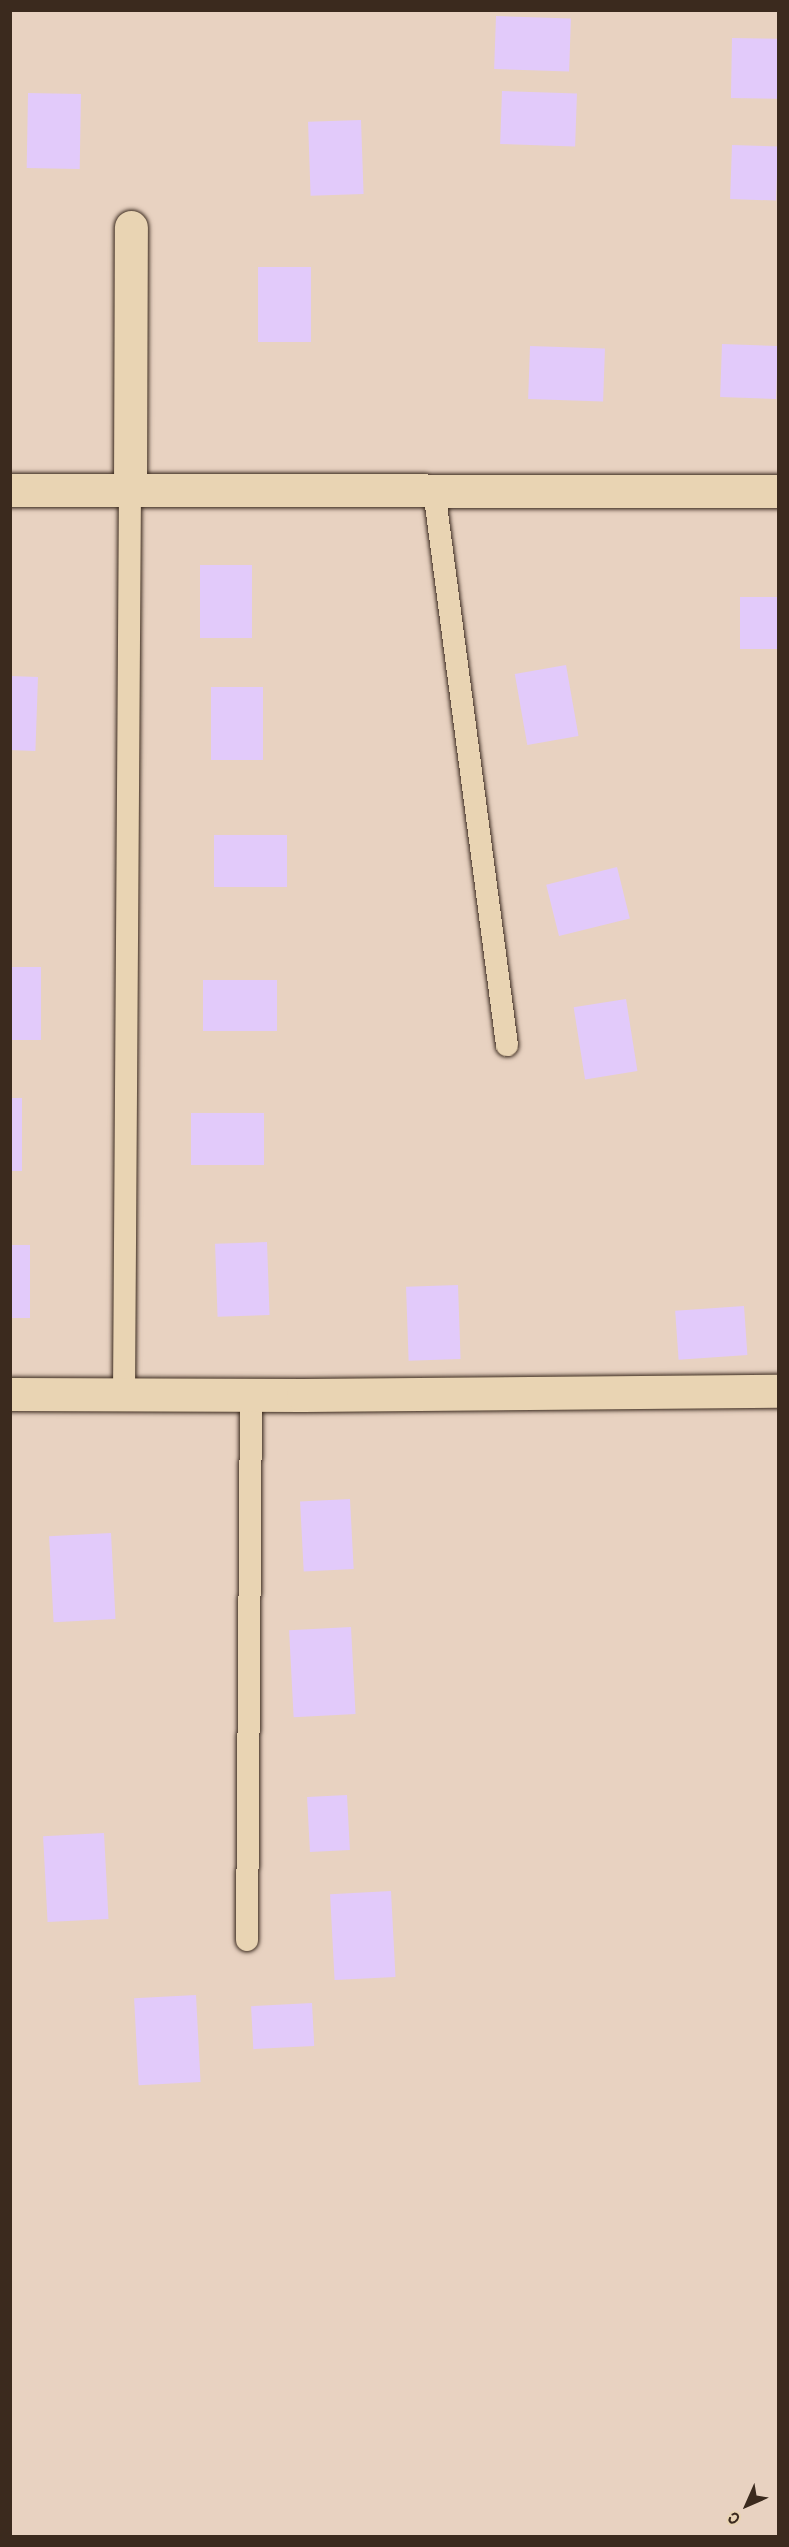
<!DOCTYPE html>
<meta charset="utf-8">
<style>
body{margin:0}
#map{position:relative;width:789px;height:2547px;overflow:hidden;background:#e8d2c1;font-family:Pangolin,sans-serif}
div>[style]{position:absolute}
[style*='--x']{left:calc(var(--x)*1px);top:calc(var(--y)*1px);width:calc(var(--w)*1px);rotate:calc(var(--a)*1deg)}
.building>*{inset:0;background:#e2cafa;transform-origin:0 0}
.roads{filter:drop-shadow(0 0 2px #3b2a1e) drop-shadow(0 0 2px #3b2a1e)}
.lane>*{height:22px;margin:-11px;padding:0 11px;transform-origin:11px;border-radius:11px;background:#e9d4b3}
.street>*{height:33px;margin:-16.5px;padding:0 16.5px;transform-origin:16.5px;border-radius:16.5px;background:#e9d4b3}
span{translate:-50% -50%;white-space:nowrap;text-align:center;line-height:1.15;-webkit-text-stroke:4.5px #e9d4b3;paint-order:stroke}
.frame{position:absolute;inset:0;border:12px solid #3b2a1e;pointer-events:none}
.north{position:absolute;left:717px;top:2475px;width:60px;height:60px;-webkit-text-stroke:4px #e9d4b3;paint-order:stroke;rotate:225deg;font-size:16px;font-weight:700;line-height:24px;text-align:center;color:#3b2a1e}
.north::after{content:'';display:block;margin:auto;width:21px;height:27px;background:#3b2a1e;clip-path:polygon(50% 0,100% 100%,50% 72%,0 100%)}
</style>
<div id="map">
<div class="building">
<i style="left:496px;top:16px;width:75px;height:53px;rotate:2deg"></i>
<i style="left:732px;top:38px;width:46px;height:60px;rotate:1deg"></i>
<i style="left:502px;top:91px;width:75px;height:53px;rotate:2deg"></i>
<i style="left:28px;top:93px;width:53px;height:75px;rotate:1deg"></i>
<i style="left:361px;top:120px;width:74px;height:53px;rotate:88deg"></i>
<i style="left:732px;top:145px;width:46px;height:54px;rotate:2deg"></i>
<i style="left:258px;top:267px;width:53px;height:75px"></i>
<i style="left:722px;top:344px;width:56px;height:53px;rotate:2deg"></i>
<i style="left:530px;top:346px;width:75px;height:53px;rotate:2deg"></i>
<i style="left:200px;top:565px;width:52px;height:73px"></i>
<i style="left:778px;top:597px;width:52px;height:38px;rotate:90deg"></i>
<i style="left:566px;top:665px;width:72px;height:52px;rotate:80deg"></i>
<i style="left:10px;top:676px;width:28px;height:74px;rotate:2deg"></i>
<i style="left:211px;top:687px;width:52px;height:73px"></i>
<i style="left:214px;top:835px;width:73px;height:52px"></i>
<i style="left:617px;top:867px;width:53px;height:73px;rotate:76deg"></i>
<i style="left:10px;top:967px;width:31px;height:73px"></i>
<i style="left:203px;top:980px;width:74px;height:51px"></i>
<i style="left:626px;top:999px;width:73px;height:53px;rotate:81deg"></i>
<i style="left:10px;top:1098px;width:12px;height:73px"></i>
<i style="left:191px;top:1113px;width:73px;height:52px"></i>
<i style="left:267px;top:1242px;width:73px;height:52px;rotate:88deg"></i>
<i style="left:10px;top:1245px;width:20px;height:73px"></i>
<i style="left:458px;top:1285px;width:74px;height:52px;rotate:88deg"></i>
<i style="left:744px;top:1306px;width:49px;height:69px;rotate:86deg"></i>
<i style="left:350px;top:1499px;width:70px;height:50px;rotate:87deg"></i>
<i style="left:111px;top:1533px;width:86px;height:62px;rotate:87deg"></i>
<i style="left:351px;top:1627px;width:87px;height:62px;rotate:87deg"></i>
<i style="left:347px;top:1795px;width:55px;height:40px;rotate:87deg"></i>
<i style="left:104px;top:1833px;width:86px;height:61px;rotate:87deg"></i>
<i style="left:391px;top:1891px;width:86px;height:61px;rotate:87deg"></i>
<i style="left:196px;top:1995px;width:87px;height:62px;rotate:87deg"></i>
<i style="left:312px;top:2003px;width:43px;height:61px;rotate:87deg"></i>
</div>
<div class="roads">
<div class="lane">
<i style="--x:434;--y:490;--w:560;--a:82.51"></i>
<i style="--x:124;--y:1394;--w:906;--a:-89.62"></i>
<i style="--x:247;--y:1940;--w:545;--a:-89.58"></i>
</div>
<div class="street">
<i style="--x:130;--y:488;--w:261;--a:-89.8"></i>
<i style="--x:10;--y:490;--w:768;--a:0.07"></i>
<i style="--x:10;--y:1394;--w:293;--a:0.2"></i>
<i style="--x:303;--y:1395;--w:475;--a:-0.5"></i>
</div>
</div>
<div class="frame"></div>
<div class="north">С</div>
</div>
